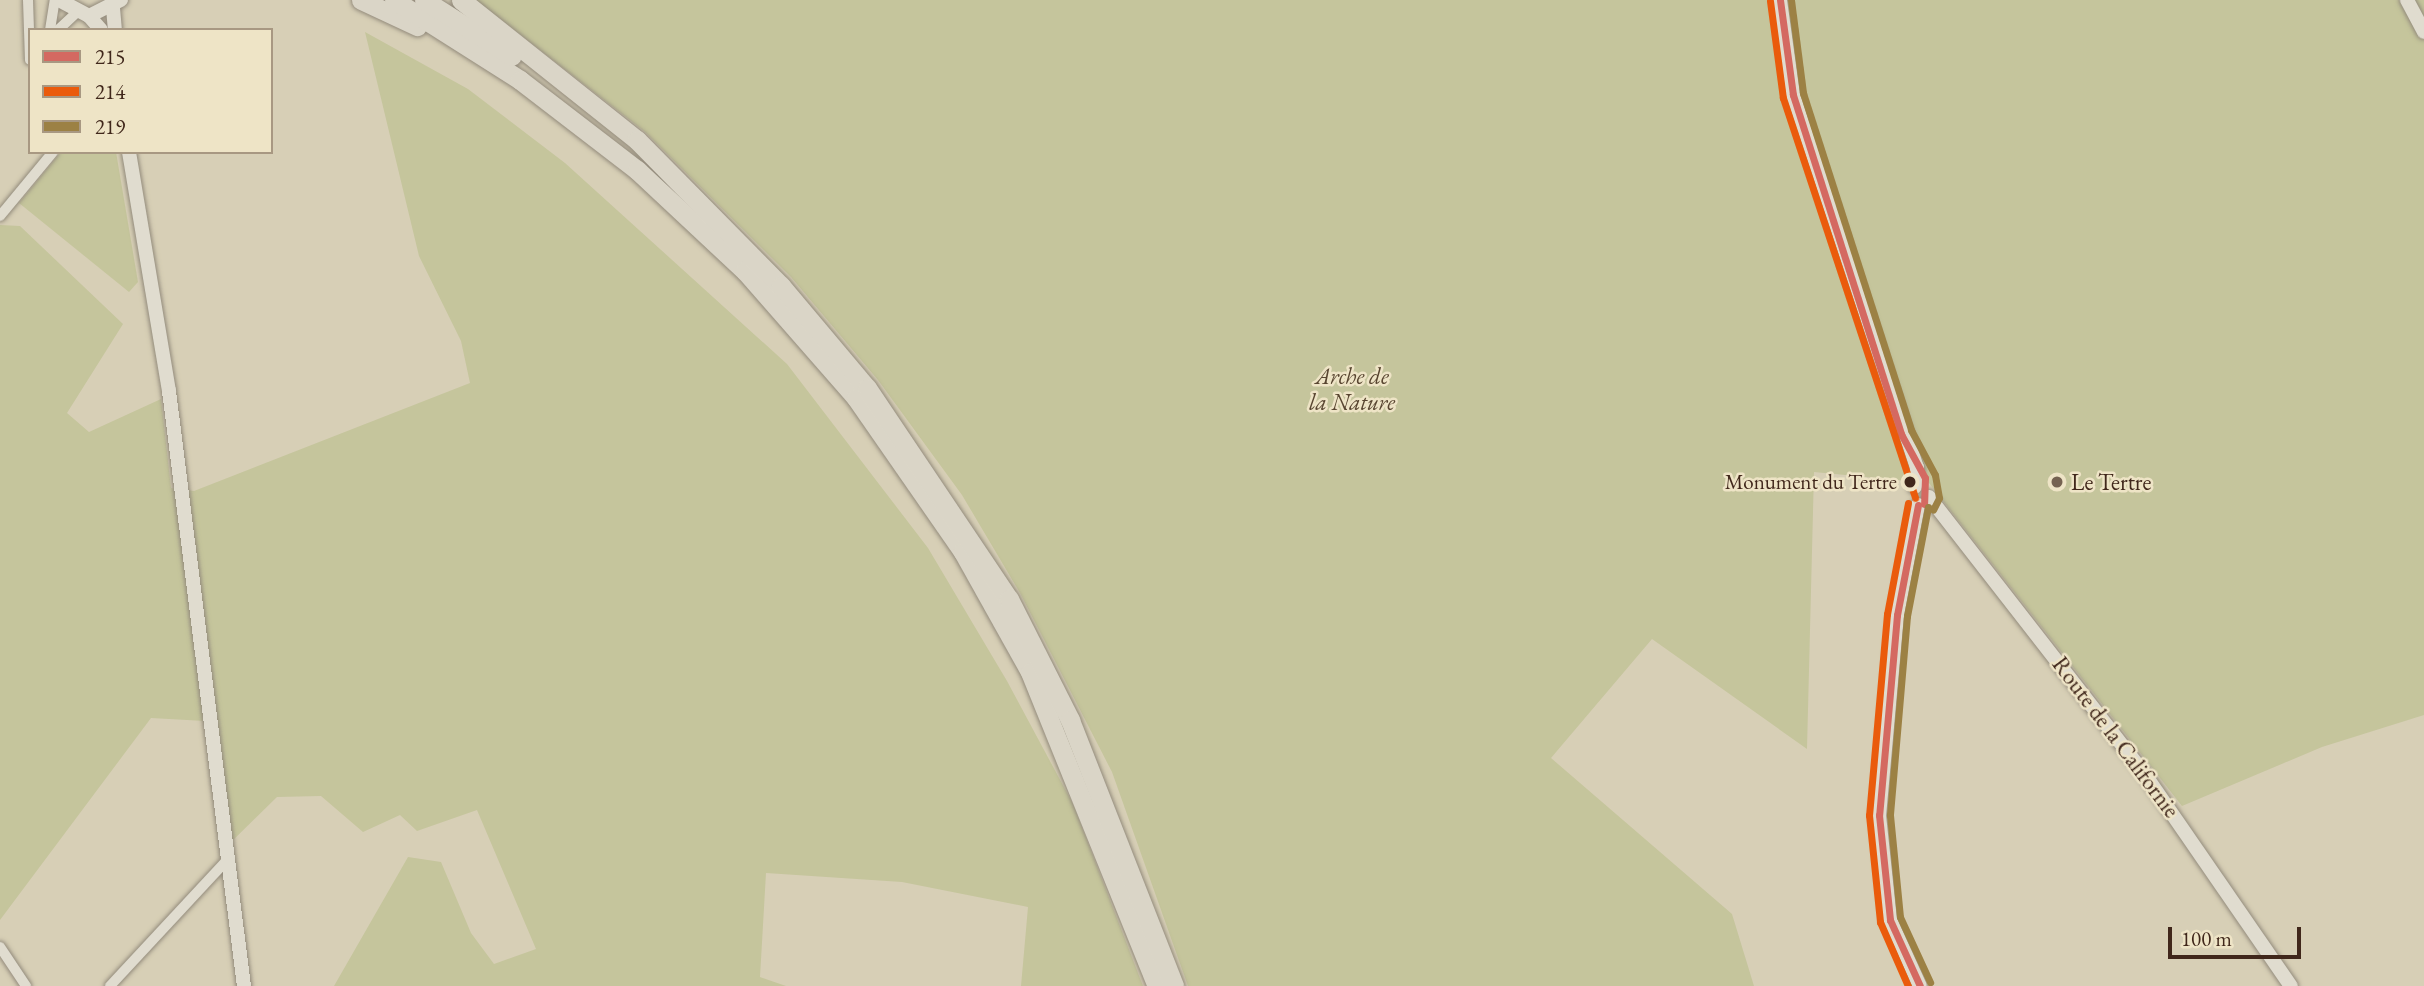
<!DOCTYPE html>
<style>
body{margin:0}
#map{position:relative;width:2424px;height:986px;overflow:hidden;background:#d7cfb6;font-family:"EB Garamond",serif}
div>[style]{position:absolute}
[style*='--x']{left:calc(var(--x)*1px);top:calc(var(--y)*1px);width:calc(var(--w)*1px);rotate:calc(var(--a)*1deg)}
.green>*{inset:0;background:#c5c59c}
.roads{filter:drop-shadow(0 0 2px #938b7c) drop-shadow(0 0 2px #938b7c)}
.street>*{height:10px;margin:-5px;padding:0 5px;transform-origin:5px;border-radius:5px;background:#e0dccf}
.secondary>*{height:14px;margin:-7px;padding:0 7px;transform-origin:7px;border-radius:7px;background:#e0dccf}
.highway>*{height:19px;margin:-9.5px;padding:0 9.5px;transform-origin:9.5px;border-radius:9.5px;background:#dad5c7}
.bus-1>*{height:7px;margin:-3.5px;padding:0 3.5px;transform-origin:3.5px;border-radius:3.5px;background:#d46961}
.bus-2>*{height:7px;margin:-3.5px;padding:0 3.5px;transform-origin:3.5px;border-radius:3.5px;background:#ea5b0c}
.bus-3>*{height:7px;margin:-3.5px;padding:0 3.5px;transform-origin:3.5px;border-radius:3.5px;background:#9c8144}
.dots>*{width:19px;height:19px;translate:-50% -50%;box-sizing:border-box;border:4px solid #eee4c6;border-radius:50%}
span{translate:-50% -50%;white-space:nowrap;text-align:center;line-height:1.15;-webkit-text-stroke:5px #eee4c6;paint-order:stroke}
.bus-label{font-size:21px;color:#40271b}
.right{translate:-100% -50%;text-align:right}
.park-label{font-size:23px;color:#584530;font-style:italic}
.poi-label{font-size:23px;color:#40271b}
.left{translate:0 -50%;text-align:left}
.street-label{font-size:23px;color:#40271b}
.legend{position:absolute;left:28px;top:28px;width:245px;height:126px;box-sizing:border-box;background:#eee4c6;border:2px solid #a89882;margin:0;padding:9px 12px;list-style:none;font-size:21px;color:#40271b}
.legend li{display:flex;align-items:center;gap:14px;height:35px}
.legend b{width:35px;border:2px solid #a89882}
.scale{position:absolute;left:2168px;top:927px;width:133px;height:32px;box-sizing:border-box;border:4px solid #40271b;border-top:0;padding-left:9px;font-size:21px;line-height:24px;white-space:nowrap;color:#40271b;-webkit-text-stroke:5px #eee4c6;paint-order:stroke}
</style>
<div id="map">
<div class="green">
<i style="clip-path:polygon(476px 0,2424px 0,2424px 715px,2322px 747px,2182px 806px,1929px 483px,1814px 472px,1807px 749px,1652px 639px,1551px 758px,1732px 914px,1754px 986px,1188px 986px,1112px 772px,1020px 593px,962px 495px,878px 380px,791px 277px,644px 131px)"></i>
<i style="clip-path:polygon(365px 32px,468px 89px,565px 163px,787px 364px,928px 548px,1007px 681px,1073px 804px,1143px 986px,1021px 986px,1028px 907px,902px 882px,766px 873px,760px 977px,786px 986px,334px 986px,408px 857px,441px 862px,471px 933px,494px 964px,536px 949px,477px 810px,417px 831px,400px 815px,363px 832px,321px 796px,277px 797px,223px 850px,205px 721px,151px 718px,0 920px,0 225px,20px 226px,123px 324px,67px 413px,89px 432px,161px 399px,171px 488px,194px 491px,470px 383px,461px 341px,419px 256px)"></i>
<i style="clip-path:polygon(61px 152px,116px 152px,138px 282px,129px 292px,19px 203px)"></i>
</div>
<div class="roads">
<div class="street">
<i style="--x:28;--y:0;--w:60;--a:88.1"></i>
<i style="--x:50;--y:30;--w:30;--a:-81"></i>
<i style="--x:58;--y:30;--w:25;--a:-43"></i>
<i style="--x:0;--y:216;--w:83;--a:-50.4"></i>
<i style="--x:0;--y:947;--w:47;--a:56.3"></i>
<i style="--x:110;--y:986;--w:175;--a:-47.1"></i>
</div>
<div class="secondary">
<i style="--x:59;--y:0;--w:34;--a:28"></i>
<i style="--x:89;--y:16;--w:36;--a:-27"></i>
<i style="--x:1780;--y:0;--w:96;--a:82.2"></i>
<i style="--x:1793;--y:95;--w:392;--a:71.6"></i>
<i style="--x:1917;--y:467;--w:20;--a:96"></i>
<i style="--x:2407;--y:0;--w:36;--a:62"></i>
<i style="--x:113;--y:8;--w:22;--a:85"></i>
<i style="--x:89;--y:16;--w:18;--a:49"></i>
<i style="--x:129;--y:152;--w:242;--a:80.5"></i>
<i style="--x:169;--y:391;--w:600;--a:82.82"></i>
<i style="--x:1929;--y:497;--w:353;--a:52.1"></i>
<i style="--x:2146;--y:776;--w:255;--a:55.4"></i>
<i style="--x:1918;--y:505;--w:112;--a:100.8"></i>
<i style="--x:1897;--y:615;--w:201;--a:95.1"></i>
<i style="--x:1879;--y:815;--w:106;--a:84"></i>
<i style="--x:1890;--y:920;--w:72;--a:65.6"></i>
</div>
<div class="highway">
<i style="--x:361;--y:0;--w:62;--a:24.9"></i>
<i style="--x:394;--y:0;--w:149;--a:32.4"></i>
<i style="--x:520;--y:80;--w:148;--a:37.6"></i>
<i style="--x:637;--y:170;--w:148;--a:43.1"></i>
<i style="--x:745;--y:271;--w:169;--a:48.8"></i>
<i style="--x:856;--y:398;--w:188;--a:55.2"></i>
<i style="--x:963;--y:552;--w:137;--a:60.8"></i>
<i style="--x:1030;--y:672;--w:339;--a:68"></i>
<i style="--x:424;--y:0;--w:104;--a:32.5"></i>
<i style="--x:461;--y:0;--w:225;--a:38.5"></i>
<i style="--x:637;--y:140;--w:205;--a:45.4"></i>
<i style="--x:781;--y:286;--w:133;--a:49.9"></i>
<i style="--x:867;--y:388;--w:254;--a:56.1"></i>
<i style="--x:1009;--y:599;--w:136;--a:63.2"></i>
<i style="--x:1070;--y:720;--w:286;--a:68.6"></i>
</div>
</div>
<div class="bus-1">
<i style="--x:1780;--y:0;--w:96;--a:82.2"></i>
<i style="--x:1793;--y:95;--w:356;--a:72.3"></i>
<i style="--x:1901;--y:434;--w:50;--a:61.4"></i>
<i style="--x:1925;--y:478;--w:26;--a:92"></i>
<i style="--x:1918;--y:505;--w:112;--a:100.8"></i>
<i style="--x:1897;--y:615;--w:201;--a:95.1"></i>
<i style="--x:1879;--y:815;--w:106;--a:84"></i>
<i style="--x:1890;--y:920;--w:72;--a:65.6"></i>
</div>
<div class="bus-2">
<i style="--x:1770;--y:1;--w:98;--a:82.4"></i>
<i style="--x:1783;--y:98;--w:421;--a:71.7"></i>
<i style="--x:1908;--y:503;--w:113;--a:100.7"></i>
<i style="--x:1887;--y:614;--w:202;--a:95.1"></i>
<i style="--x:1869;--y:815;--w:108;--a:84.1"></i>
<i style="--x:1880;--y:922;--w:70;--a:66.4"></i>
</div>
<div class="bus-3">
<i style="--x:1791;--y:0;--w:94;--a:82.6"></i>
<i style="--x:1803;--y:93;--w:354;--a:72.2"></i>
<i style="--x:1911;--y:430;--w:51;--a:61.9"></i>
<i style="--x:1935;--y:475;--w:23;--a:80"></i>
<i style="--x:1939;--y:498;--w:13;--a:117"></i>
<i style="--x:1928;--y:507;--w:111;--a:100.9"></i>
<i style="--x:1907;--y:616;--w:200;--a:94.9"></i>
<i style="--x:1890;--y:815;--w:102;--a:84.4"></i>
<i style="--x:1900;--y:917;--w:72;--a:65.2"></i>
</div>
<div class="dots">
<i style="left:1910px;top:482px;background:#40271b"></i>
<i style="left:2057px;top:482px;background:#756251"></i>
</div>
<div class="bus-label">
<span class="right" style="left:1897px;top:482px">Monument du Tertre</span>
</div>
<div class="park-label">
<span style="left:1352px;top:389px">Arche de<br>la Nature</span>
</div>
<div class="poi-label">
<span class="left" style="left:2071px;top:482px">Le Tertre</span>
</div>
<div class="street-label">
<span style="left:2116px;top:737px;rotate:53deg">Route de la Californie</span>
</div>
<ul class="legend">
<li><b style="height:9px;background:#d46961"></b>215</li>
<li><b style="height:9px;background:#ea5b0c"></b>214</li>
<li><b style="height:9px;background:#9c8144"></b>219</li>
</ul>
<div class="scale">100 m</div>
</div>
